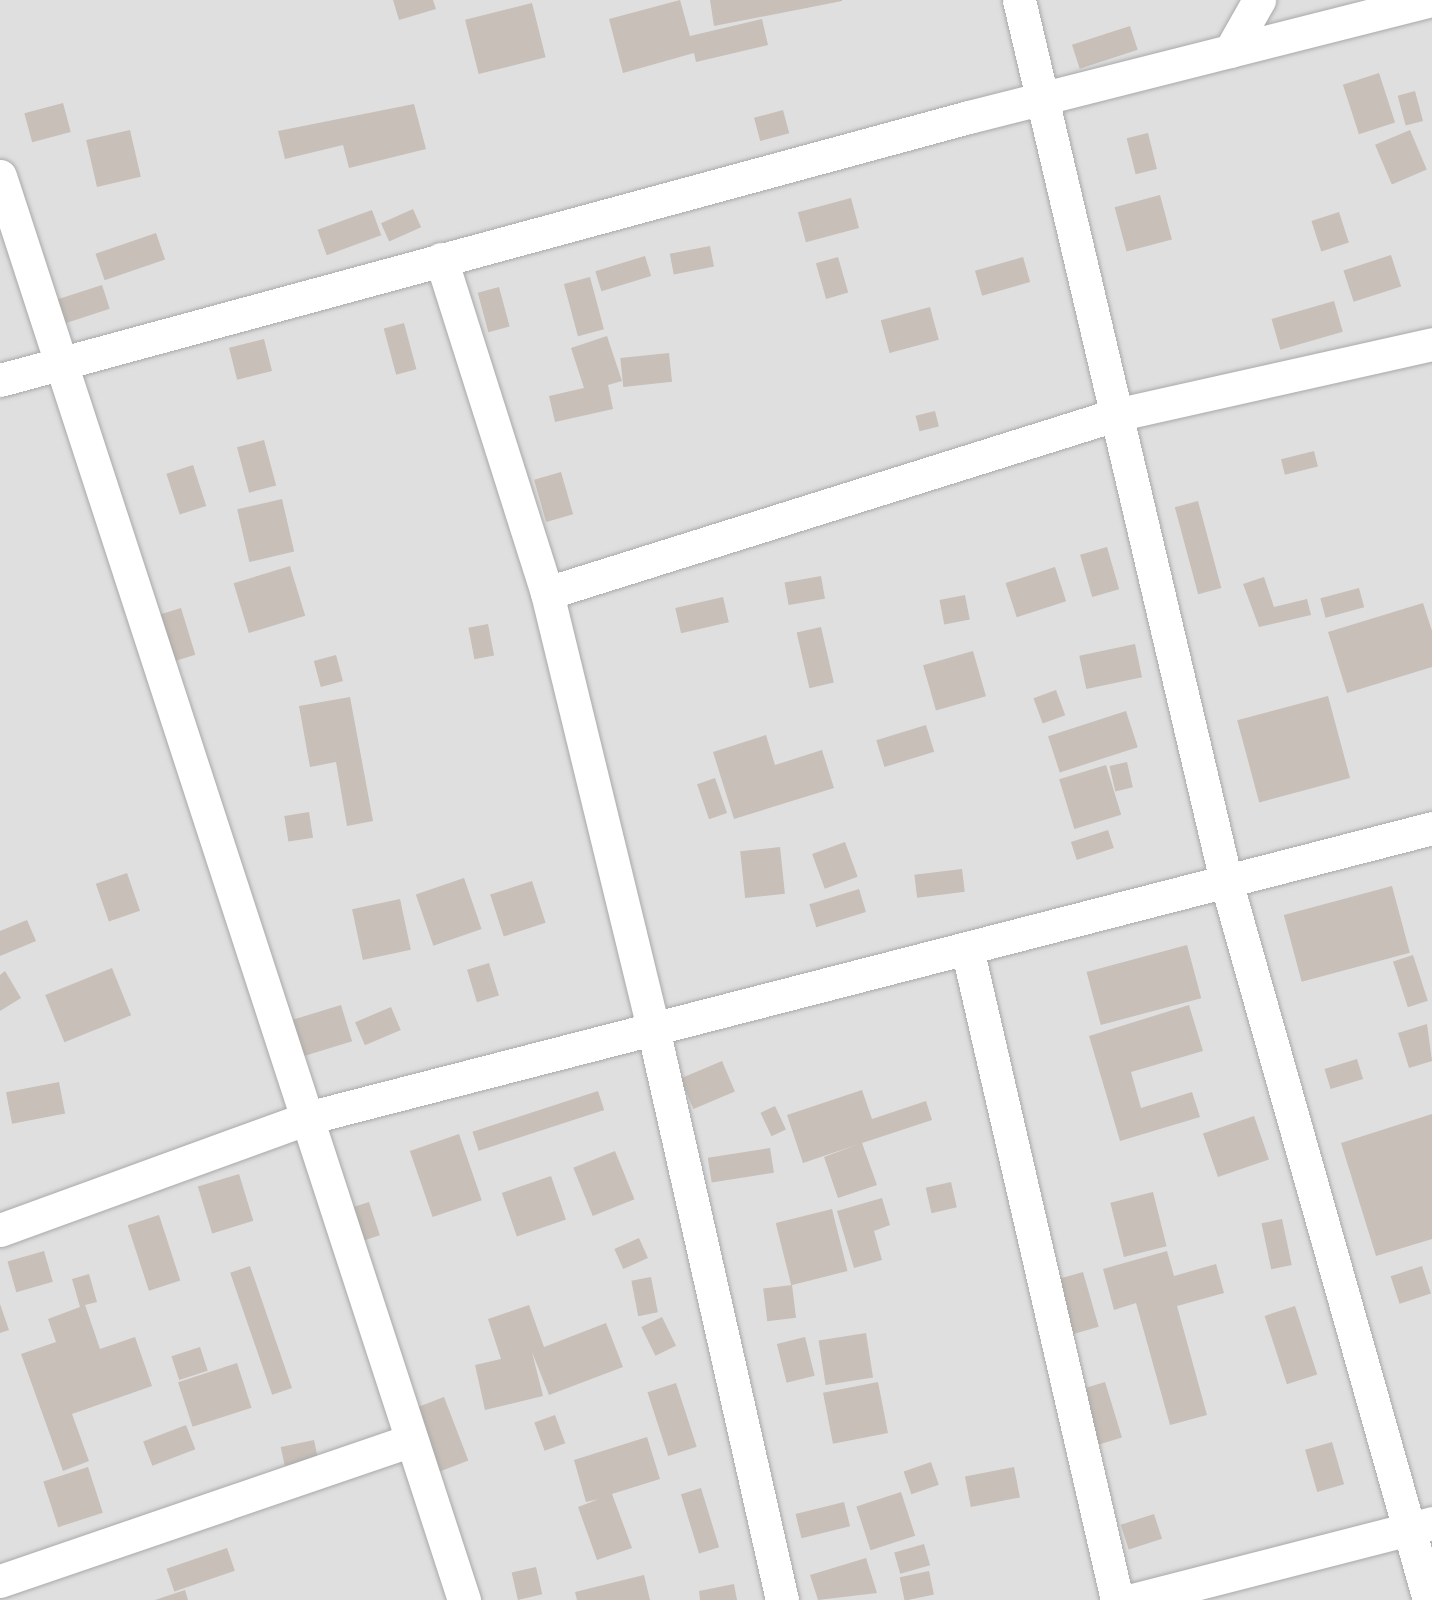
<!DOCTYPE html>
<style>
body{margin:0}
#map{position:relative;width:1432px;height:1600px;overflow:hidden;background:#f2efe9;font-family:"Titillium Web",sans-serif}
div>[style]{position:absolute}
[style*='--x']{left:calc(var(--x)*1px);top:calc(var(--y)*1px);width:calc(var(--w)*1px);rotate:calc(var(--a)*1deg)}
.residential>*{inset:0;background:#e0dfdf;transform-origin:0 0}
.building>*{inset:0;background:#c7bfb8;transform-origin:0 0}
.roads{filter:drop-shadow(0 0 2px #a9a9a9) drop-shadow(0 0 2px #a9a9a9)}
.minor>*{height:33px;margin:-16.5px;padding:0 16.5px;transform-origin:16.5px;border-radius:16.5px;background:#fff}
span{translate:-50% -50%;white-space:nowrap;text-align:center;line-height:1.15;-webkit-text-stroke:5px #fff;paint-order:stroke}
</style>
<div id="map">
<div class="residential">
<i style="left:0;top:0;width:1432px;height:1600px"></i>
</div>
<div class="building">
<i style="clip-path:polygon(393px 0,433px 0,436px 9px,399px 20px)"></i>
<i style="clip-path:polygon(680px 0,690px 36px,762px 19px,768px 45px,696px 62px,694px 53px,623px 73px,609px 19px)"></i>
<i style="clip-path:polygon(710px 0,842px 0,842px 1px,714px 26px)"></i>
<i style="left:532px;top:3px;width:56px;height:69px;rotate:76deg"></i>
<i style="left:1130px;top:26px;width:25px;height:61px;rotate:72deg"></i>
<i style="left:1379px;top:73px;width:52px;height:38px;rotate:72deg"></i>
<i style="left:1415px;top:91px;width:31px;height:18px;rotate:75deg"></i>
<i style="left:63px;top:103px;width:30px;height:40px;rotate:75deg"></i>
<i style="clip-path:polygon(414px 104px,426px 149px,349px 168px,343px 145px,285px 159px,278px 131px)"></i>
<i style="left:783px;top:110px;width:24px;height:30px;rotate:75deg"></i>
<i style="left:130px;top:130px;width:48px;height:45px;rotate:77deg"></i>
<i style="left:1410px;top:130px;width:43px;height:38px;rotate:67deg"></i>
<i style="left:1148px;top:133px;width:37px;height:22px;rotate:76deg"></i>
<i style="left:1160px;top:195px;width:46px;height:47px;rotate:75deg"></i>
<i style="left:851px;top:198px;width:31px;height:55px;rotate:75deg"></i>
<i style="left:413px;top:209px;width:20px;height:35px;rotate:66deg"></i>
<i style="left:372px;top:210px;width:27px;height:58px;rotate:70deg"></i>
<i style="left:1339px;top:212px;width:32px;height:29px;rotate:72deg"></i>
<i style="left:156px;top:233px;width:28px;height:64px;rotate:71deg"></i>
<i style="left:710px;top:246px;width:21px;height:41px;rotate:79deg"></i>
<i style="left:1391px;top:255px;width:33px;height:50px;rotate:72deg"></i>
<i style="left:645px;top:256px;width:21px;height:52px;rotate:73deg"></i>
<i style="left:838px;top:257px;width:37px;height:23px;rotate:74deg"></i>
<i style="left:1023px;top:257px;width:26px;height:50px;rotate:74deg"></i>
<i style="left:590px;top:277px;width:54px;height:27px;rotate:75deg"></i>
<i style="left:102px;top:285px;width:25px;height:57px;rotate:72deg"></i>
<i style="left:499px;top:287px;width:41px;height:22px;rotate:75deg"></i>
<i style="left:1334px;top:301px;width:32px;height:65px;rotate:74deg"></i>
<i style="left:930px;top:307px;width:34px;height:51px;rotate:75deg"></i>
<i style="left:404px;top:323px;width:48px;height:21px;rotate:75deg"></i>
<i style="clip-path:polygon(607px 336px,622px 381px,608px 385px,613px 409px,555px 422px,549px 396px,584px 388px,571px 348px)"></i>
<i style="left:264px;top:339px;width:33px;height:36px;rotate:76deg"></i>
<i style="left:669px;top:353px;width:29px;height:49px;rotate:84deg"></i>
<i style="left:935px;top:411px;width:16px;height:20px;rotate:76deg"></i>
<i style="left:264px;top:440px;width:47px;height:28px;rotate:75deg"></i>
<i style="left:1314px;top:451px;width:16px;height:34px;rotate:76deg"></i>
<i style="left:193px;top:465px;width:43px;height:28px;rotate:72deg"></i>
<i style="left:561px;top:472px;width:44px;height:28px;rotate:74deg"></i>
<i style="left:282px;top:499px;width:54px;height:46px;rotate:77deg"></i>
<i style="left:1198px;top:501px;width:90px;height:24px;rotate:75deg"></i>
<i style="left:1107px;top:547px;width:44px;height:28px;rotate:74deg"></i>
<i style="left:290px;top:566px;width:52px;height:59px;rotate:73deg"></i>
<i style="left:1055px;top:567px;width:36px;height:52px;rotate:72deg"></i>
<i style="left:821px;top:576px;width:23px;height:37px;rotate:80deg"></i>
<i style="clip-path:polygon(1264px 577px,1274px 607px,1307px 599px,1311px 615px,1259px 627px,1243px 584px)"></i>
<i style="left:1359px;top:588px;width:20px;height:40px;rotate:75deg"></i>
<i style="left:965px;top:595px;width:25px;height:26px;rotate:79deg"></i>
<i style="left:723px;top:597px;width:26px;height:49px;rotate:77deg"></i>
<i style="clip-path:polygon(1423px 603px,1432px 631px,1432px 667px,1347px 693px,1328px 632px)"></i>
<i style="left:181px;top:608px;width:49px;height:34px;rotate:73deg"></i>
<i style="left:488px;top:624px;width:32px;height:20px;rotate:79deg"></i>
<i style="left:821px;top:627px;width:57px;height:25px;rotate:77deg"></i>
<i style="left:1135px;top:644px;width:34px;height:57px;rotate:78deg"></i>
<i style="left:973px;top:651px;width:47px;height:52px;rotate:74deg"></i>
<i style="left:336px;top:655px;width:27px;height:23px;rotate:75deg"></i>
<i style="left:1056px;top:690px;width:27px;height:24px;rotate:70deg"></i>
<i style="left:1328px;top:696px;width:85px;height:94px;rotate:75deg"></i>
<i style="clip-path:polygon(350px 697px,373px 821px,347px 826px,336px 762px,310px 767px,299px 706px)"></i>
<i style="left:1126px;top:711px;width:38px;height:82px;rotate:72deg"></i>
<i style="left:926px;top:725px;width:28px;height:52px;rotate:73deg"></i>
<i style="clip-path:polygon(766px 735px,775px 765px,822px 750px,834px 788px,734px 819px,713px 752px)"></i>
<i style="left:1127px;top:762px;width:26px;height:18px;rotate:77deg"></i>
<i style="left:1106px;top:765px;width:52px;height:49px;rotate:73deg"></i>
<i style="left:715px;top:778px;width:37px;height:19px;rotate:71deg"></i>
<i style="left:309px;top:812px;width:26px;height:25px;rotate:81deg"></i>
<i style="left:1108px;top:830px;width:19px;height:39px;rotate:72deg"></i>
<i style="left:845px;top:842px;width:37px;height:35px;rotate:70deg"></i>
<i style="left:780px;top:847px;width:47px;height:40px;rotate:84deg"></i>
<i style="left:962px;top:869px;width:23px;height:48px;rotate:83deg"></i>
<i style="left:127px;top:873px;width:40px;height:33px;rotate:71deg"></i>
<i style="left:464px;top:878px;width:54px;height:51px;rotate:71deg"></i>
<i style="left:532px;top:881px;width:44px;height:44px;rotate:72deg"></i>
<i style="left:1392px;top:886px;width:69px;height:112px;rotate:75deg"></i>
<i style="left:859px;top:889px;width:24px;height:52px;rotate:73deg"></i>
<i style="left:400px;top:899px;width:52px;height:49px;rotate:78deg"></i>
<i style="clip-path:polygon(27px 920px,36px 941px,0 956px,0 931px)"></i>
<i style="left:1187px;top:945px;width:55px;height:104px;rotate:75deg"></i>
<i style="left:1413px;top:955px;width:48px;height:21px;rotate:72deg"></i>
<i style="left:489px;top:963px;width:34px;height:23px;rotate:73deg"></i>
<i style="left:112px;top:968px;width:51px;height:72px;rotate:68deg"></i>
<i style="clip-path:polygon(5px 971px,21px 998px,0 1011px,0 975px)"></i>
<i style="left:341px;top:1005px;width:38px;height:56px;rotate:73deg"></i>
<i style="clip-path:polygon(1189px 1005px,1203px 1051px,1131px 1072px,1141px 1108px,1192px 1092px,1200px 1117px,1120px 1141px,1089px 1036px)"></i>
<i style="left:391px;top:1007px;width:25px;height:39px;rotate:67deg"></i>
<i style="clip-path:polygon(1427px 1024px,1432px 1061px,1409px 1068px,1398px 1033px)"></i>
<i style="left:1357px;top:1059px;width:21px;height:34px;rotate:73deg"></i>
<i style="left:722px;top:1061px;width:33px;height:45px;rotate:67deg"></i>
<i style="left:59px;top:1082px;width:32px;height:54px;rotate:79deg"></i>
<i style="clip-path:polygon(862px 1090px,872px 1119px,926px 1101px,932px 1120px,862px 1143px,877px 1185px,838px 1198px,824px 1157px,859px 1144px,803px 1163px,787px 1115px)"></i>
<i style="left:598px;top:1091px;width:20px;height:132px;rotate:72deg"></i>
<i style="left:775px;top:1106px;width:26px;height:16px;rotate:65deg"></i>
<i style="clip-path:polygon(1432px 1114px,1432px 1239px,1376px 1256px,1341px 1143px)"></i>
<i style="left:1254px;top:1116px;width:46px;height:54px;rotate:71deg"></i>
<i style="left:459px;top:1134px;width:70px;height:52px;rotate:71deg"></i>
<i style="left:770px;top:1148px;width:25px;height:63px;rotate:81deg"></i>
<i style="left:615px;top:1151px;width:52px;height:45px;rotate:68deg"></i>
<i style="left:239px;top:1174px;width:49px;height:43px;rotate:73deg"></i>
<i style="left:551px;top:1176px;width:46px;height:52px;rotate:71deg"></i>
<i style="left:951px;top:1182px;width:26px;height:26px;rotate:77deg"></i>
<i style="left:1153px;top:1192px;width:56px;height:44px;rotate:76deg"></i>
<i style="clip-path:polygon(882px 1198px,890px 1225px,874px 1231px,882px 1260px,854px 1268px,837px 1211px)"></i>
<i style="left:369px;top:1202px;width:35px;height:21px;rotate:72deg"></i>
<i style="left:832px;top:1209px;width:64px;height:58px;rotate:76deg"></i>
<i style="left:159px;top:1215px;width:69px;height:33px;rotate:72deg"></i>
<i style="left:1282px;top:1219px;width:47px;height:21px;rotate:78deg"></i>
<i style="left:639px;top:1238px;width:22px;height:27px;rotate:66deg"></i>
<i style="left:44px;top:1251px;width:32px;height:38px;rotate:74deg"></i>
<i style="clip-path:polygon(1167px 1251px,1174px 1276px,1216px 1264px,1224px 1293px,1177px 1306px,1207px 1415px,1170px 1425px,1136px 1303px,1114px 1310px,1103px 1269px)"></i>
<i style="left:250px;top:1266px;width:129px;height:21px;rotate:71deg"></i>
<i style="left:1422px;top:1266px;width:29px;height:33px;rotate:72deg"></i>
<i style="left:1083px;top:1272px;width:57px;height:31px;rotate:74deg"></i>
<i style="clip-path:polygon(89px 1274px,97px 1302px,85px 1305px,100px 1349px,135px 1337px,152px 1386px,72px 1414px,89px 1461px,63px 1471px,21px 1354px,56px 1342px,48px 1319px,80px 1307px,72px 1279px)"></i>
<i style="left:651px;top:1277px;width:36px;height:20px;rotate:79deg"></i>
<i style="left:792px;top:1285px;width:33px;height:29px;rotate:83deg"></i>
<i style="clip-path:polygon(0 1304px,9px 1330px,0 1333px)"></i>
<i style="clip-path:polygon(529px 1305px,544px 1347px,606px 1323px,623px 1367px,549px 1395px,532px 1352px,543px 1396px,485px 1410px,475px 1365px,501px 1359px,488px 1319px)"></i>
<i style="left:1295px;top:1306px;width:72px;height:32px;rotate:72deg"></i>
<i style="left:662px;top:1317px;width:32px;height:23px;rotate:64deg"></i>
<i style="left:866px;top:1333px;width:45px;height:48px;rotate:81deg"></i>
<i style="left:805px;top:1337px;width:40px;height:29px;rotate:76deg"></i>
<i style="left:200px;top:1347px;width:25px;height:30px;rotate:72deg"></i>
<i style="left:237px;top:1363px;width:47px;height:62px;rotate:72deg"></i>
<i style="left:878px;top:1382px;width:52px;height:56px;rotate:79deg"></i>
<i style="left:1105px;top:1382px;width:58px;height:24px;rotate:73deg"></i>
<i style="left:676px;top:1383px;width:67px;height:30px;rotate:72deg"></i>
<i style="left:444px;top:1397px;width:68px;height:41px;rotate:69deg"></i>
<i style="left:555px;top:1415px;width:30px;height:22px;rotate:70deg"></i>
<i style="left:186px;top:1425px;width:26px;height:46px;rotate:69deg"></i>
<i style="clip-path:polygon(647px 1437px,660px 1479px,612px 1494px,632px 1548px,597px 1560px,578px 1507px,599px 1499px,586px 1502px,574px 1460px)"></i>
<i style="left:314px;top:1440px;width:19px;height:34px;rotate:78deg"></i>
<i style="left:1332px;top:1442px;width:44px;height:28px;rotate:74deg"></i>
<i style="left:931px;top:1462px;width:24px;height:29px;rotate:71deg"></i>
<i style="left:88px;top:1467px;width:48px;height:47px;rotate:72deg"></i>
<i style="left:1014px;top:1467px;width:31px;height:50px;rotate:79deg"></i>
<i style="left:701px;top:1488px;width:62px;height:21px;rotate:73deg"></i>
<i style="left:901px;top:1492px;width:46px;height:47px;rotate:72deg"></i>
<i style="left:844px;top:1502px;width:25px;height:50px;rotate:76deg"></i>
<i style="left:1154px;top:1514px;width:26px;height:35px;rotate:72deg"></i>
<i style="left:924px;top:1544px;width:22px;height:31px;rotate:74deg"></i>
<i style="left:227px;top:1548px;width:24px;height:64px;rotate:71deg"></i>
<i style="clip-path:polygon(866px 1558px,877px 1593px,818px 1600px,810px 1575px)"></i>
<i style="left:536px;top:1567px;width:28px;height:25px;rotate:77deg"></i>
<i style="left:929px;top:1571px;width:24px;height:30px;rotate:78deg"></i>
<i style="clip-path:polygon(644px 1575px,650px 1600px,577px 1600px,575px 1592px)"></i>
<i style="clip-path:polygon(734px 1584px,737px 1600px,700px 1600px,699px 1591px)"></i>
<i style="clip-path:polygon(185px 1590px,188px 1600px,155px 1600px)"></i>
</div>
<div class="roads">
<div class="minor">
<i style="--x:1019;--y:0;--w:905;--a:76.78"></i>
<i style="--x:1226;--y:881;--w:747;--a:74.23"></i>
<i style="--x:1230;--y:51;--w:59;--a:-60.4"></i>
<i style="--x:0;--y:176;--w:1498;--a:71.95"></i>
<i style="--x:441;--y:259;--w:350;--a:72.4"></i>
<i style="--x:547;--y:593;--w:448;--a:76.3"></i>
<i style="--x:653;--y:1028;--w:586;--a:77.29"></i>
<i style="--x:0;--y:380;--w:1004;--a:-15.19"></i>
<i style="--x:969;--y:117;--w:476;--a:-14.2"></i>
<i style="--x:547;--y:593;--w:595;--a:-17.4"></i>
<i style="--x:1115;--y:415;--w:325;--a:-12.6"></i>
<i style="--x:967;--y:948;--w:669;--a:77.04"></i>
<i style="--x:0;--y:1230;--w:327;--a:-20"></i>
<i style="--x:307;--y:1118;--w:1162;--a:-14.45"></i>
<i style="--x:0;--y:1581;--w:435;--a:-18.9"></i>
<i style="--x:1133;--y:1600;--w:309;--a:-14.4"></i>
</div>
</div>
</div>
